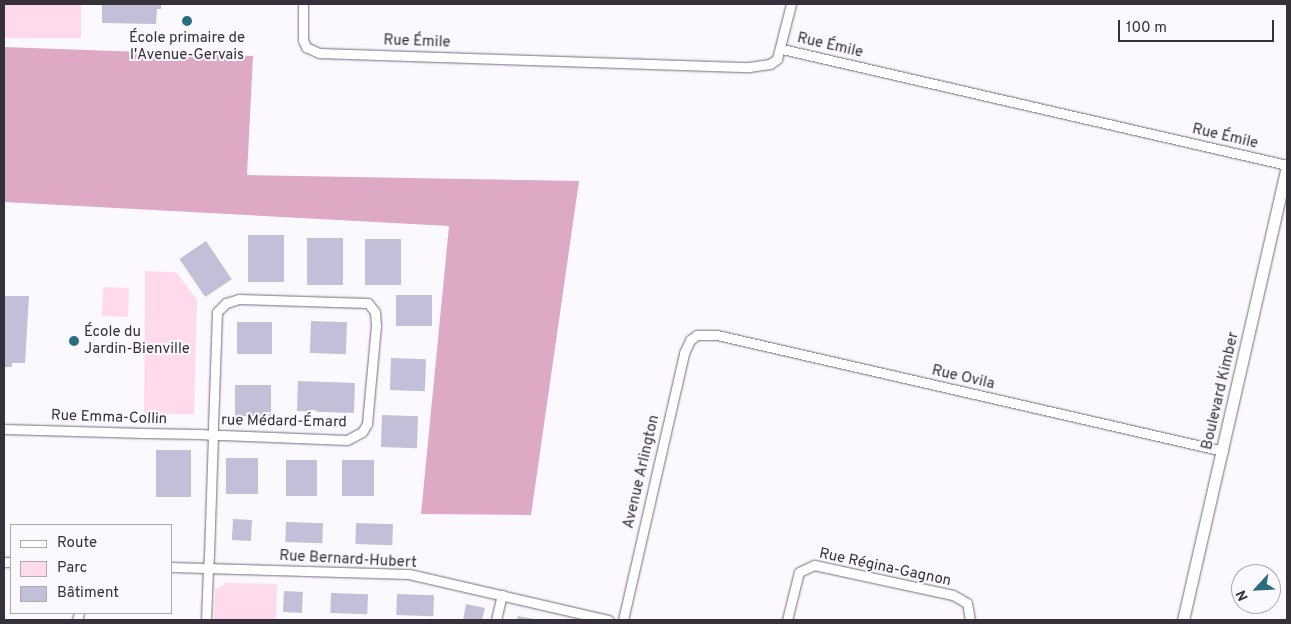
<!DOCTYPE html>
<meta charset="utf-8">
<style>
body{margin:0}
#map{position:relative;width:1291px;height:624px;overflow:hidden;background:#fcf9fe;font-family:Overpass,sans-serif}
div>[style]{position:absolute}
[style*='--x']{left:calc(var(--x)*1px);top:calc(var(--y)*1px);width:calc(var(--w)*1px);rotate:calc(var(--a)*1deg)}
.green>*{inset:0;background:#fedaec;transform-origin:0 0}
.forest>*{inset:0;background:#dea9c4}
.building>*{inset:0;background:#c2bfd8;transform-origin:0 0}
.roads{filter:drop-shadow(0 0 1px #766a7f) drop-shadow(0 0 1px #766a7f)}
.minor>*{height:9px;margin:-4.5px;padding:0 4.5px;transform-origin:4.5px;border-radius:4.5px;background:#fff}
.tertiary>*{height:11px;margin:-5.5px;padding:0 5.5px;transform-origin:5.5px;border-radius:5.5px;background:#fff}
.dots>*{width:14px;height:14px;translate:-50% -50%;box-sizing:border-box;border:2px solid #fcf9fe;border-radius:50%}
span{translate:-50% -50%;white-space:nowrap;text-align:center;line-height:1.15;-webkit-text-stroke:4px #fcf9fe;paint-order:stroke}
.poi-label{font-size:15px;color:#353039}
.left{translate:0 -50%;text-align:left}
.street-label{font-size:15px;color:#353039}
.frame{position:absolute;inset:0;border:5px solid #353039;pointer-events:none}
.legend{position:absolute;left:10px;top:524px;width:162px;height:90px;box-sizing:border-box;background:#fcf9fe;border:1px solid #aca9af;margin:0;padding:6px 9px;list-style:none;font-size:15px;color:#353039}
.legend li{display:flex;align-items:center;gap:10px;height:25px}
.legend b{width:25px;border:1px solid #aca9af}
.north{position:absolute;left:1231px;top:564px;width:50px;height:50px;box-sizing:border-box;background:#fcf9fe;border:1px solid #aca9af;border-radius:50%;rotate:245deg;font-size:14px;font-weight:700;line-height:20px;text-align:center;color:#353039}
.north::after{content:'';display:block;margin:auto;width:18px;height:22px;background:#296d7e;clip-path:polygon(50% 0,100% 100%,50% 72%,0 100%)}
.scale{position:absolute;left:1118px;top:20px;width:156px;height:22px;box-sizing:border-box;border:2px solid #353039;border-top:0;padding-left:6px;font-size:15px;line-height:18px;white-space:nowrap;color:#353039;-webkit-text-stroke:4px #fcf9fe;paint-order:stroke}
</style>
<div id="map">
<div class="green">
<i style="left:4px;top:4px;width:77px;height:34px"></i>
<i style="clip-path:polygon(145px 271px,176px 272px,197px 300px,194px 414px,144px 414px)"></i>
<i style="left:103px;top:287px;width:26px;height:29px;rotate:2deg"></i>
<i style="clip-path:polygon(226px 583px,277px 584px,276px 620px,214px 620px,215px 590px)"></i>
</div>
<div class="forest">
<i style="clip-path:polygon(4px 47px,253px 56px,247px 175px,579px 181px,531px 515px,421px 514px,449px 226px,4px 202px)"></i>
</div>
<div class="building">
<i style="clip-path:polygon(102px 4px,161px 4px,161px 9px,157px 9px,156px 24px,102px 23px)"></i>
<i style="left:248px;top:235px;width:36px;height:47px"></i>
<i style="left:307px;top:238px;width:36px;height:47px"></i>
<i style="left:365px;top:239px;width:36px;height:46px"></i>
<i style="left:206px;top:241px;width:46px;height:32px;rotate:56deg"></i>
<i style="left:396px;top:295px;width:36px;height:31px"></i>
<i style="clip-path:polygon(4px 296px,29px 296px,25px 363px,12px 363px,12px 367px,4px 367px)"></i>
<i style="left:311px;top:321px;width:36px;height:32px;rotate:2deg"></i>
<i style="left:237px;top:322px;width:35px;height:32px"></i>
<i style="left:391px;top:358px;width:35px;height:32px;rotate:2deg"></i>
<i style="left:298px;top:381px;width:57px;height:30px;rotate:2deg"></i>
<i style="left:235px;top:385px;width:36px;height:31px"></i>
<i style="left:382px;top:415px;width:36px;height:32px;rotate:2deg"></i>
<i style="left:156px;top:450px;width:35px;height:47px"></i>
<i style="left:226px;top:458px;width:32px;height:36px"></i>
<i style="left:286px;top:460px;width:31px;height:36px"></i>
<i style="left:342px;top:460px;width:32px;height:36px"></i>
<i style="left:233px;top:519px;width:19px;height:21px;rotate:3deg"></i>
<i style="left:286px;top:522px;width:37px;height:20px;rotate:2deg"></i>
<i style="left:356px;top:523px;width:37px;height:21px;rotate:2deg"></i>
<i style="left:284px;top:591px;width:19px;height:21px;rotate:3deg"></i>
<i style="left:331px;top:593px;width:37px;height:20px;rotate:2deg"></i>
<i style="left:397px;top:594px;width:37px;height:21px;rotate:2deg"></i>
<i style="clip-path:polygon(466px 604px,485px 608px,482px 620px,463px 620px)"></i>
<i style="clip-path:polygon(518px 616px,534px 619px,534px 620px,517px 620px)"></i>
</div>
<div class="roads">
<div class="minor">
<i style="--x:303;--y:4;--w:36;--a:90"></i>
<i style="--x:303;--y:40;--w:8;--a:67"></i>
<i style="--x:306;--y:47;--w:14;--a:25"></i>
<i style="--x:319;--y:53;--w:430;--a:1.9"></i>
<i style="--x:749;--y:67;--w:21;--a:-8"></i>
<i style="--x:770;--y:64;--w:9;--a:-36"></i>
<i style="--x:777;--y:59;--w:57;--a:-75.7"></i>
<i style="--x:782;--y:49;--w:518;--a:12.94"></i>
<i style="--x:4;--y:429;--w:140;--a:1.6"></i>
<i style="--x:144;--y:433;--w:56;--a:1"></i>
<i style="--x:200;--y:434;--w:13;--a:4"></i>
<i style="--x:213;--y:435;--w:9;--a:0"></i>
<i style="--x:222;--y:435;--w:125;--a:2.3"></i>
<i style="--x:347;--y:440;--w:17;--a:-28"></i>
<i style="--x:362;--y:432;--w:9;--a:-58"></i>
<i style="--x:367;--y:424;--w:98;--a:-84.8"></i>
<i style="--x:376;--y:326;--w:14;--a:-94"></i>
<i style="--x:375;--y:312;--w:11;--a:-128"></i>
<i style="--x:368;--y:303;--w:129;--a:-178.2"></i>
<i style="--x:239;--y:299;--w:14;--a:163"></i>
<i style="--x:226;--y:303;--w:13;--a:135"></i>
<i style="--x:217;--y:312;--w:113;--a:92"></i>
<i style="--x:213;--y:425;--w:10;--a:90"></i>
<i style="--x:213;--y:435;--w:120;--a:91.9"></i>
<i style="--x:209;--y:555;--w:13;--a:94"></i>
<i style="--x:208;--y:568;--w:52;--a:92.2"></i>
<i style="--x:4;--y:562;--w:7;--a:0"></i>
<i style="--x:171;--y:567;--w:238;--a:1.7"></i>
<i style="--x:409;--y:574;--w:205;--a:13"></i>
<i style="--x:77;--y:620;--w:7;--a:-74"></i>
<i style="--x:496;--y:620;--w:26;--a:-77"></i>
<i style="--x:623;--y:620;--w:274;--a:-77.1"></i>
<i style="--x:684;--y:353;--w:14;--a:-65"></i>
<i style="--x:690;--y:340;--w:9;--a:-36"></i>
<i style="--x:697;--y:335;--w:20;--a:0"></i>
<i style="--x:717;--y:335;--w:519;--a:12.91"></i>
<i style="--x:787;--y:620;--w:49;--a:-76"></i>
<i style="--x:799;--y:572;--w:17;--a:-25"></i>
<i style="--x:814;--y:565;--w:142;--a:12.2"></i>
<i style="--x:953;--y:595;--w:16;--a:30"></i>
<i style="--x:967;--y:603;--w:17;--a:80"></i>
</div>
<div class="tertiary">
<i style="--x:1183;--y:620;--w:465;--a:-77.1"></i>
</div>
</div>
<div class="dots">
<i style="left:187px;top:21px;background:#296d7e"></i>
<i style="left:74px;top:341px;background:#296d7e"></i>
</div>
<div class="poi-label">
<span style="left:187px;top:47px">École primaire de<br>l'Avenue-Gervais</span>
<span class="left" style="left:84px;top:341px">École du<br>Jardin-Bienville</span>
</div>
<div class="street-label">
<span style="left:417px;top:42px;rotate:2deg">Rue Émile</span>
<span style="left:830px;top:46px;rotate:13deg">Rue Émile</span>
<span style="left:1225px;top:137px;rotate:13deg">Rue Émile</span>
<span style="left:963px;top:378px;rotate:13deg">Rue Ovila</span>
<span style="left:1221px;top:391px;rotate:-77deg">Boulevard Kimber</span>
<span style="left:109px;top:418px;rotate:2deg">Rue Emma-Collin</span>
<span style="left:284px;top:422px;rotate:1deg">rue Médard-Émard</span>
<span style="left:642px;top:472px;rotate:-77deg">Avenue Arlington</span>
<span style="left:348px;top:560px;rotate:3deg">Rue Bernard-Hubert</span>
<span style="left:885px;top:568px;rotate:12deg">Rue Régina-Gagnon</span>
</div>
<div class="frame"></div>
<ul class="legend">
<li><b style="height:6px;background:#fff"></b>Route</li>
<li><b style="height:14px;background:#fedaec"></b>Parc</li>
<li><b style="height:14px;background:#c2bfd8"></b>Bâtiment</li>
</ul>
<div class="north">N</div>
<div class="scale">100 m</div>
</div>
